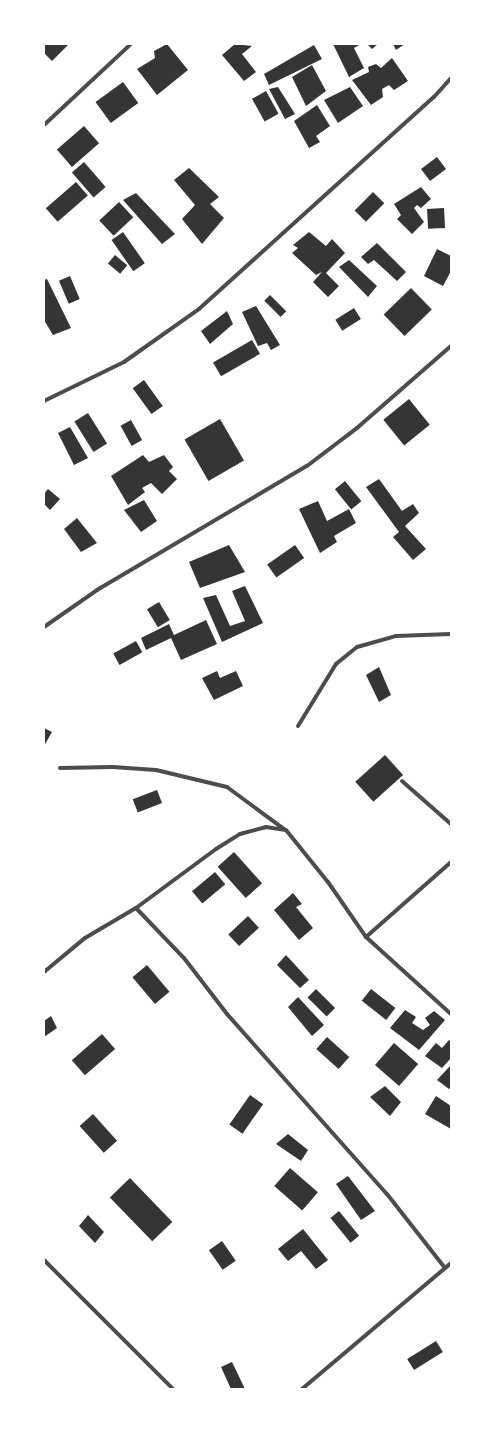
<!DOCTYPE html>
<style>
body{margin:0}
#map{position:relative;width:495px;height:1433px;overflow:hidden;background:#fff;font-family:Cabin,sans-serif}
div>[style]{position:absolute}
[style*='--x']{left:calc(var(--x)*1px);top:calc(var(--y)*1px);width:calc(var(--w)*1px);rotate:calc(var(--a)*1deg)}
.building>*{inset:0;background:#353535;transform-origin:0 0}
.minor>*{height:4px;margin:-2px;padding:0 2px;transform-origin:2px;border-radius:2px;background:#4c4c4c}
span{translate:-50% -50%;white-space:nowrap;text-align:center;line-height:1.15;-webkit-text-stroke:4px #fff;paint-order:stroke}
.frame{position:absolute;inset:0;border:45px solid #fff;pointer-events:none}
</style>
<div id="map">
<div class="building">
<i style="clip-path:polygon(44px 44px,69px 44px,52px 61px,44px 53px)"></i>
<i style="clip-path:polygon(167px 44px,188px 70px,157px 95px,137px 69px,155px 58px,154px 51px)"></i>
<i style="clip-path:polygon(235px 44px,252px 46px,242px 54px,256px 72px,244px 81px,222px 55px)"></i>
<i style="clip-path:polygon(333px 44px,361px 44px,354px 48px,364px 68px,349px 77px)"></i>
<i style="clip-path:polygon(367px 44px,378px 44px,372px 49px)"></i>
<i style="clip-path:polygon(393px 44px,405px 44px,396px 50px)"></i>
<i style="clip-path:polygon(314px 45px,322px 59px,269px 85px,264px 74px)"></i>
<i style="clip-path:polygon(392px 58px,408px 81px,394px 90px,389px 85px,382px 89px,383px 97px,371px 105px,352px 80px,369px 72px,368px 67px,376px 64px,381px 68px)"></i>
<i style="clip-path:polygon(312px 65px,326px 91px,306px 106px,292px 77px)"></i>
<i style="left:123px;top:82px;width:26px;height:34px;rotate:54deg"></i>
<i style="clip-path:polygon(278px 87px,295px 114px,285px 119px,269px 89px)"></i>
<i style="clip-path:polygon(350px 87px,363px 106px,338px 123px,324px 100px)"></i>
<i style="left:266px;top:91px;width:26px;height:16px;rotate:61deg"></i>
<i style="clip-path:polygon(317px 105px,330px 126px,316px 136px,320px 142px,309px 148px,294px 121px)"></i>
<i style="left:84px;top:126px;width:23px;height:36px;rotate:49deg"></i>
<i style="left:437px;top:157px;width:15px;height:20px;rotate:53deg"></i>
<i style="left:84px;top:162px;width:33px;height:16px;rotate:49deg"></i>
<i style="clip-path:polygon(189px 168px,219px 197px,210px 204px,224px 218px,202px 244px,182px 219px,195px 205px,174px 180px)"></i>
<i style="left:76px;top:182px;width:18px;height:40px;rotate:49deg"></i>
<i style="clip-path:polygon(421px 187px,431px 199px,421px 208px,417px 205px,414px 208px,424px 222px,412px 234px,397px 219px,401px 215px,394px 204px)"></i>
<i style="left:373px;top:192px;width:16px;height:26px;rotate:45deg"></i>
<i style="clip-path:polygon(136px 193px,175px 234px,162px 244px,123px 200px)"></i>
<i style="left:119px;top:202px;width:21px;height:27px;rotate:47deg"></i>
<i style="left:444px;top:208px;width:20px;height:17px;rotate:87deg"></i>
<i style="left:123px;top:232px;width:38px;height:14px;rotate:55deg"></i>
<i style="clip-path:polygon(309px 232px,326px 246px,332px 239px,345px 253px,326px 273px,339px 286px,328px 297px,313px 282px,322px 272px,316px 275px,292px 253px,298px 248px,293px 245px)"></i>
<i style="clip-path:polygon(377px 243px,406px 272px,397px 281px,374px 260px,368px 264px,361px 257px)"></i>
<i style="clip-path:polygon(437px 249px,451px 256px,451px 271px,443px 286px,424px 276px)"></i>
<i style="left:115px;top:255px;width:16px;height:11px;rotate:40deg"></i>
<i style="clip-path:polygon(349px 260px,377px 286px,368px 297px,339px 267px)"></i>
<i style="left:70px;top:276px;width:25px;height:12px;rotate:67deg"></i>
<i style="clip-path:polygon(47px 279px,71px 328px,53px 335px,44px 320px,44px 280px)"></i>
<i style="left:411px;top:288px;width:30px;height:38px;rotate:46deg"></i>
<i style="left:270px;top:295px;width:23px;height:8px;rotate:45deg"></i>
<i style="clip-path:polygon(256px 306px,280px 345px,271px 350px,267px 343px,258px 346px,242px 312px)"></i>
<i style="left:354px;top:308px;width:13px;height:22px;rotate:58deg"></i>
<i style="clip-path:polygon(227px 311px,233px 324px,210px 344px,201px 331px)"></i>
<i style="left:252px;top:340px;width:16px;height:45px;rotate:60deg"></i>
<i style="left:144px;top:380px;width:32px;height:14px;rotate:54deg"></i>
<i style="left:409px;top:399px;width:33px;height:33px;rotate:51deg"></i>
<i style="left:88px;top:413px;width:36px;height:16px;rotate:58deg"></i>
<i style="left:220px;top:419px;width:48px;height:41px;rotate:60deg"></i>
<i style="left:131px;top:420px;width:23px;height:12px;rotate:61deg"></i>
<i style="clip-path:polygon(70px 427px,88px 458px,74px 465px,58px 433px)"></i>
<i style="clip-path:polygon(143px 455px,149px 462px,164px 455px,173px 467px,169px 471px,177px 479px,162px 494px,151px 483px,142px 488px,145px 492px,128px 505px,111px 476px)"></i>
<i style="clip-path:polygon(379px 479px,402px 511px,413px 504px,419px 513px,405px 526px,426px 549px,413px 560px,393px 537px,399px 532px,366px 487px)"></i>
<i style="left:345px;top:481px;width:26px;height:13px;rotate:51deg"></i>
<i style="clip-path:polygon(48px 489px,60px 499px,50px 510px,44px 504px,44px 494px)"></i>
<i style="clip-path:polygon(144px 500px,157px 521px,141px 532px,124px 510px)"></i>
<i style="clip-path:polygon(318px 501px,327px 521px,349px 509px,356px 523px,334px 536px,337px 542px,320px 553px,299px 509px)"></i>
<i style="clip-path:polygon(77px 518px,97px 543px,81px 552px,64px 529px)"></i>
<i style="clip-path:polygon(229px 545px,245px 572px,200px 588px,189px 562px)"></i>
<i style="left:295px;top:545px;width:16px;height:34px;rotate:55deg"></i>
<i style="clip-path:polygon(245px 586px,263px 623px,222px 642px,203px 598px,216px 595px,230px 626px,245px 621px,232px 591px)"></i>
<i style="left:159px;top:602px;width:21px;height:14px;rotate:59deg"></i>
<i style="clip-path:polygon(206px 620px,217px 644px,181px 660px,171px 638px,146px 650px,141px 638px,169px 624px,174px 635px)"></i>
<i style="left:136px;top:641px;width:13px;height:26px;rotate:61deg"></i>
<i style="clip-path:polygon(379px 667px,391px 695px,379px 702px,366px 675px)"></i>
<i style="clip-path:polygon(217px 671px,220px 678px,236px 671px,243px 686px,214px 700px,202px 678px)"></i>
<i style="clip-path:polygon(44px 728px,52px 732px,44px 746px)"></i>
<i style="left:385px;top:755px;width:27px;height:40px;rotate:48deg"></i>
<i style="left:157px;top:790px;width:14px;height:26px;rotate:69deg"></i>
<i style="left:234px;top:852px;width:42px;height:22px;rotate:48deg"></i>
<i style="left:215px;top:872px;width:16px;height:30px;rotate:50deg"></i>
<i style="clip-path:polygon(293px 893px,302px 904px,296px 907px,313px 928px,299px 940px,274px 910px)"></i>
<i style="left:248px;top:916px;width:16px;height:27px;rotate:47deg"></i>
<i style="clip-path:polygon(286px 955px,309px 980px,300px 988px,277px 965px)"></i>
<i style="left:147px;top:965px;width:35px;height:19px;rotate:50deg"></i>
<i style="left:316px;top:989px;width:27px;height:12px;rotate:45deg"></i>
<i style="left:371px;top:989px;width:31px;height:15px;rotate:38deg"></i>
<i style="clip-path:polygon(298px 997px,324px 1025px,312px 1036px,288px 1007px)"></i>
<i style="clip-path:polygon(405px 1010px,416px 1017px,412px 1023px,423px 1030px,430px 1025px,425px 1018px,434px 1011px,445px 1020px,419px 1050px,390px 1028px)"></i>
<i style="clip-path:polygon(51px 1016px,57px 1028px,44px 1037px,44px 1021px)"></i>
<i style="left:102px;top:1034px;width:20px;height:40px;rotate:49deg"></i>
<i style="left:327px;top:1037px;width:30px;height:16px;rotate:42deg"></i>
<i style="clip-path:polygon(449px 1040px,451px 1042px,451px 1058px,442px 1068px,425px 1056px,436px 1043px,442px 1048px)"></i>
<i style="left:394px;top:1043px;width:32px;height:29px;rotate:41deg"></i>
<i style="clip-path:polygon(451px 1065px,451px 1087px,449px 1089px,437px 1080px)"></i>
<i style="clip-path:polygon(385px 1086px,401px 1102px,390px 1116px,370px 1097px)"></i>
<i style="left:250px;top:1095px;width:16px;height:36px;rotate:35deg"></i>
<i style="clip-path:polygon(436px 1096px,451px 1106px,451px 1129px,425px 1114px)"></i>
<i style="left:93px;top:1114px;width:36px;height:18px;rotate:48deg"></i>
<i style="clip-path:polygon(288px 1134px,308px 1150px,301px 1161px,276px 1144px)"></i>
<i style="left:290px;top:1168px;width:37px;height:24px;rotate:41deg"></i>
<i style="clip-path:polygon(348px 1176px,375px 1211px,361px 1220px,336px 1184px)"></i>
<i style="left:130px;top:1178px;width:61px;height:28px;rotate:46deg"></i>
<i style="left:339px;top:1211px;width:32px;height:11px;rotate:51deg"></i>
<i style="clip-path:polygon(88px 1215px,104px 1232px,95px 1243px,79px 1226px)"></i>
<i style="clip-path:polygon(303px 1229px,328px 1260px,316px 1269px,301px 1251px,288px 1261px,278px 1249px)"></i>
<i style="left:222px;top:1241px;width:24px;height:16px;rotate:55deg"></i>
<i style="left:436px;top:1341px;width:13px;height:34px;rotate:58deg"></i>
<i style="clip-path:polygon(232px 1362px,245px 1389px,231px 1389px,221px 1367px)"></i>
</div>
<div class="minor">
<i style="--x:44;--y:125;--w:119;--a:-43"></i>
<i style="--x:44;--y:401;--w:89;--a:-26"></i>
<i style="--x:124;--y:362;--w:92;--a:-35.2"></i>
<i style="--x:199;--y:309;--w:316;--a:-42.1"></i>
<i style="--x:434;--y:97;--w:25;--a:-48"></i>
<i style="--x:44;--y:627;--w:65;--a:-34.9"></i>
<i style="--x:97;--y:590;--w:244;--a:-30.6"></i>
<i style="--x:307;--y:466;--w:63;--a:-37.2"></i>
<i style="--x:357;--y:428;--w:125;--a:-41.1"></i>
<i style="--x:298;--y:726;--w:73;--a:-58.5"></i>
<i style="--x:336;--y:664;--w:27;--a:-39"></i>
<i style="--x:357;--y:647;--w:41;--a:-15.8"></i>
<i style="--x:396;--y:636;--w:55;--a:-2.1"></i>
<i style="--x:60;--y:768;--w:53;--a:-1.1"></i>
<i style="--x:113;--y:767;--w:43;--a:4"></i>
<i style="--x:156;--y:770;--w:73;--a:13.5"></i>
<i style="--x:227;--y:787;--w:71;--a:36.4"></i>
<i style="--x:402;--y:781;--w:65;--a:41.3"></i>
<i style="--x:136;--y:908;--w:69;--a:46.2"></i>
<i style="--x:184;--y:958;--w:71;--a:52.5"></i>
<i style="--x:227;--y:1014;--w:241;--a:48.4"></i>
<i style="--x:387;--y:1194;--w:94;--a:51.9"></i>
<i style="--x:366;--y:937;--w:113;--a:-41.4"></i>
<i style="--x:44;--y:972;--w:53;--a:-39.7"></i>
<i style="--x:85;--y:938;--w:59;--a:-30.5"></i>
<i style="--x:136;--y:908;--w:99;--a:-36.4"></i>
<i style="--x:216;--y:849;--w:28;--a:-32"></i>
<i style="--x:240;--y:834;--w:27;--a:-15"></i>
<i style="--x:266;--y:827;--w:20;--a:9"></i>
<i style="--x:286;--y:830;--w:67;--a:51.1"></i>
<i style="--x:328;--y:882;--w:67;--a:55.4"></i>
<i style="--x:366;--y:937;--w:115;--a:42.2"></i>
<i style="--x:44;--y:1260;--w:182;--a:45"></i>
<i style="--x:302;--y:1389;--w:195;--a:-40.2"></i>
</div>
<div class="frame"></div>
</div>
